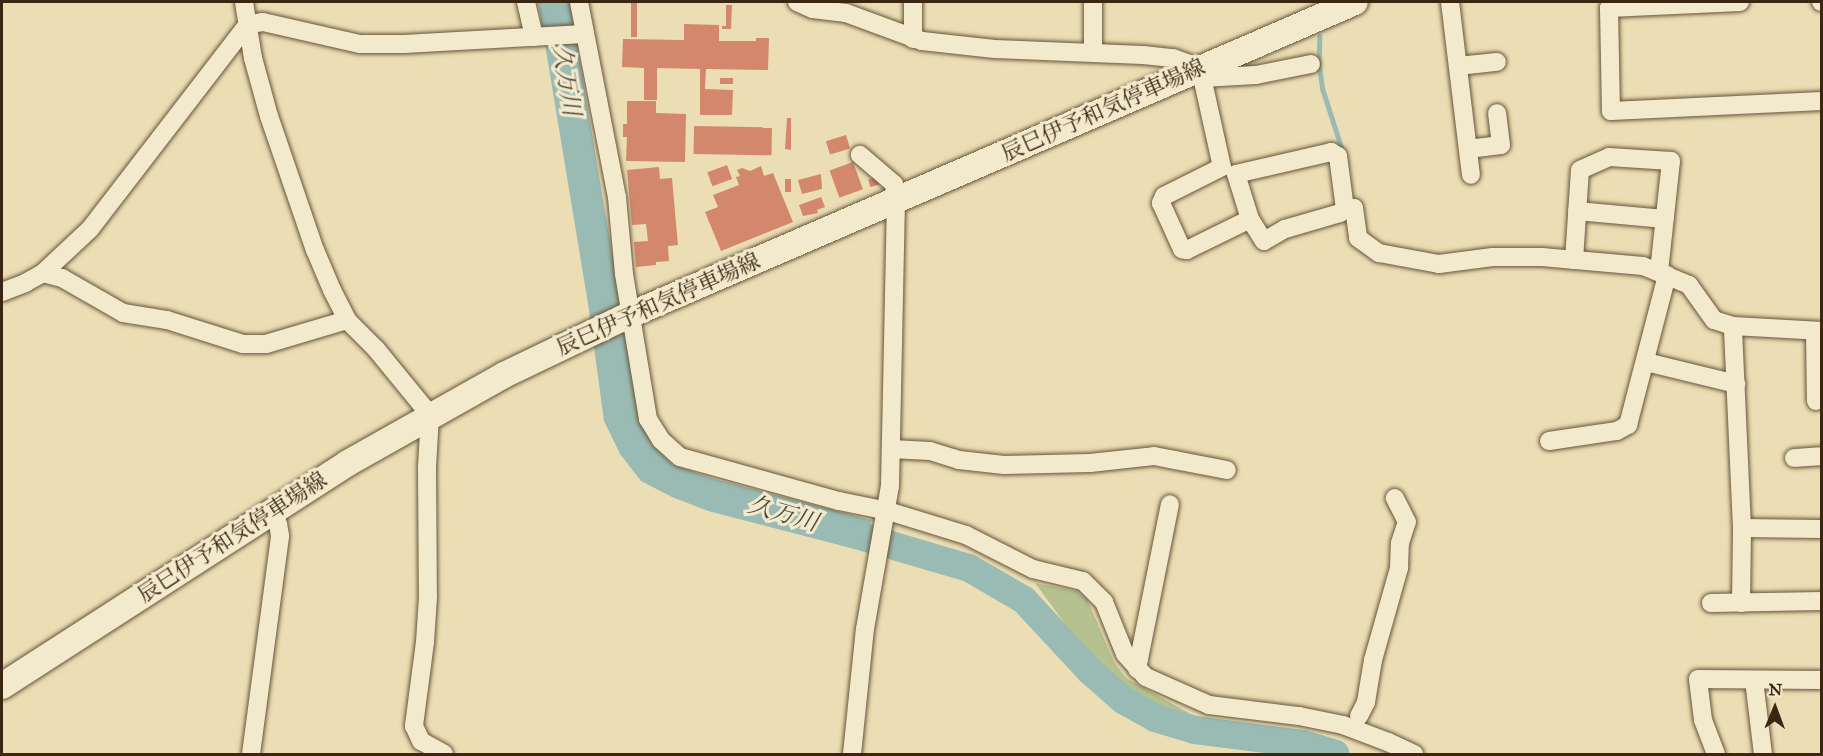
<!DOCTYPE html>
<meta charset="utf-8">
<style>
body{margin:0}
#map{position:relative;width:1823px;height:756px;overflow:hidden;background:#ecdeb4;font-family:"IM FELL Great Primer","Noto Serif JP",serif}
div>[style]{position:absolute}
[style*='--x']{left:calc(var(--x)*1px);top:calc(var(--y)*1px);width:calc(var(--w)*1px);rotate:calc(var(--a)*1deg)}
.green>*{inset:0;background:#b5c28f}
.water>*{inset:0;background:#9abbb3}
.stream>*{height:4.5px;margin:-2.25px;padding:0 2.25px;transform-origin:2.25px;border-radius:2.25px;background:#9abbb3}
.river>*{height:28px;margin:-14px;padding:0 14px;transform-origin:14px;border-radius:14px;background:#9abbb3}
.building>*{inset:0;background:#d3886d;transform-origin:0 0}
.roads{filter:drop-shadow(0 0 2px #66543a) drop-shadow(0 0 2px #66543a)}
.street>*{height:18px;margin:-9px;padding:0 9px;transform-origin:9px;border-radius:9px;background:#f3eace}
.secondary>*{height:26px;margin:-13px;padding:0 13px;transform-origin:13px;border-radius:13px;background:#f3eace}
span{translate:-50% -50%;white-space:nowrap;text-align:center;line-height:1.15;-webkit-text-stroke:6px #f3eace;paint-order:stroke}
.street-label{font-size:22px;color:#3a2611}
.water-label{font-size:24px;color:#524b3a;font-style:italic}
.frame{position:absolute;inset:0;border:3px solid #3a2611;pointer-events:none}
.north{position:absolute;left:1745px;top:678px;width:60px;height:60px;-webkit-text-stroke:4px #f3eace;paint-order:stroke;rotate:1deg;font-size:16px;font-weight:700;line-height:24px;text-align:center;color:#3a2611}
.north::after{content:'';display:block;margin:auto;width:21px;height:27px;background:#3a2611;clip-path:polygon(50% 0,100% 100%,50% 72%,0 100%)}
</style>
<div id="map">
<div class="green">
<i style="clip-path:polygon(1035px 583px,1076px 591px,1087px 599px,1114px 662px,1126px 678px,1189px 713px,1173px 714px,1125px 691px,1079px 643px)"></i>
</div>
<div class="water">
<i style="clip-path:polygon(538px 2px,570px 2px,639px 414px,651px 444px,673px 465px,711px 478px,871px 520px,866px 552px,708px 511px,672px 497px,641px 481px,620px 454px,604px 421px,589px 310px)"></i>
</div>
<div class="stream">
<i style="--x:1320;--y:36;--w:27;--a:92"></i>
<i style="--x:1319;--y:63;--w:27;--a:82"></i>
<i style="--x:1323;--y:90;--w:65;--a:72.1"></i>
</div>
<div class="river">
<i style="--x:833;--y:528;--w:142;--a:16.4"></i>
<i style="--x:969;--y:568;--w:64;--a:30.2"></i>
<i style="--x:1024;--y:600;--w:97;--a:47.1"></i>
<i style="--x:1090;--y:671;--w:44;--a:41.3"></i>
<i style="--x:1123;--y:700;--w:37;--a:29"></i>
<i style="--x:1155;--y:718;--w:42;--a:16.7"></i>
<i style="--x:1195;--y:730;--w:109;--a:7.4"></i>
<i style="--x:1303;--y:744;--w:34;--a:17"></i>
</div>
<div class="building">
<i style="left:631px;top:2px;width:6px;height:35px"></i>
<i style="clip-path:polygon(726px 5px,732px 5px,731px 29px,722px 29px,722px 26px,726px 26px)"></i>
<i style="clip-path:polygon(684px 24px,719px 25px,719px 41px,756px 41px,756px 38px,769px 38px,768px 70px,706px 69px,705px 89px,733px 90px,732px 115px,700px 115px,700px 69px,657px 68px,657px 100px,644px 100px,644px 68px,622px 67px,623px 39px,684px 40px)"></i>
<i style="left:720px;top:78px;width:13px;height:6px"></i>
<i style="clip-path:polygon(627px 101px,656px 101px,656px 113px,686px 114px,685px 162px,626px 161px,627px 137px,623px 137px,623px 124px,627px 124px)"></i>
<i style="clip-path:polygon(787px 118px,791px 118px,791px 150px,785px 149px)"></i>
<i style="left:694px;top:126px;width:78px;height:28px;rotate:1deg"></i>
<i style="left:846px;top:135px;width:14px;height:21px;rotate:73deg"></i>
<i style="left:853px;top:162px;width:29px;height:25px;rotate:70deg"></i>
<i style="left:727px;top:165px;width:15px;height:21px;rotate:70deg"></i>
<i style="clip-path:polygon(761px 166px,764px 176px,773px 173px,793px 222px,721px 251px,705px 212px,718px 207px,713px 195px,739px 185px,736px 177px,740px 176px,737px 170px,742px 168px,750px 171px)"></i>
<i style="clip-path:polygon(659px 167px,660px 179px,672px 178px,678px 245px,668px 246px,669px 261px,656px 262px,656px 265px,636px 267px,634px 242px,648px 241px,646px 224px,632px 225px,627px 170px)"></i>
<i style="clip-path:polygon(821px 174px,822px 189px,802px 194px,798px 180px)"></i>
<i style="left:877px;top:177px;width:8px;height:9px;rotate:76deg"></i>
<i style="left:785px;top:179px;width:6px;height:13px"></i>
<i style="clip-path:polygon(821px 197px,825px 207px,817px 210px,818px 213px,803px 216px,799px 205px)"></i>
</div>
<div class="roads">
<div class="street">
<i style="--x:244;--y:2;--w:57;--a:80.9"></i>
<i style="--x:253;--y:58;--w:60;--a:74.6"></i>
<i style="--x:269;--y:116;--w:142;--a:71.1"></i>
<i style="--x:315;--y:250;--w:43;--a:67"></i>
<i style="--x:332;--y:290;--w:34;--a:63"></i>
<i style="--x:347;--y:320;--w:41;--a:45"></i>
<i style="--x:376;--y:349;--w:85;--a:50.7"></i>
<i style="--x:430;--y:415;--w:52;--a:93.3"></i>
<i style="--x:427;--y:467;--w:130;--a:89.6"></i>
<i style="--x:428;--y:597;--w:45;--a:93.8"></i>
<i style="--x:425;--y:642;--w:85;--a:97.5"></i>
<i style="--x:414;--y:726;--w:17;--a:65"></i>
<i style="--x:421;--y:741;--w:26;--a:29"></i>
<i style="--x:526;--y:2;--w:36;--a:77"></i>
<i style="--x:579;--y:2;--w:199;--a:79"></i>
<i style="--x:617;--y:197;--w:77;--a:84.8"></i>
<i style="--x:624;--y:274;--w:147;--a:80.6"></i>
<i style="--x:648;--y:419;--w:25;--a:58"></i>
<i style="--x:661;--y:440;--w:25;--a:42"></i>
<i style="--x:680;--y:457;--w:165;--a:15.5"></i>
<i style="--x:839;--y:501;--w:50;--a:11.5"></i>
<i style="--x:888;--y:511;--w:82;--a:17.1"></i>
<i style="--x:966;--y:535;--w:75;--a:26.9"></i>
<i style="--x:1033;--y:569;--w:51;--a:13.5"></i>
<i style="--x:1083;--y:581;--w:30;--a:45"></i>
<i style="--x:1104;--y:602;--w:56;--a:68"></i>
<i style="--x:1125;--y:654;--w:31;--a:48"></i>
<i style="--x:1146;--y:677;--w:69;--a:24"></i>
<i style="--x:1209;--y:705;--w:91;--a:7"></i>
<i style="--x:1299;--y:716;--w:45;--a:11.6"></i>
<i style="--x:1343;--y:725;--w:48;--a:20.7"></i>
<i style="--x:1388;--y:742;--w:29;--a:25"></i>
<i style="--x:797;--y:2;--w:17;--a:24"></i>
<i style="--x:813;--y:9;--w:33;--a:7"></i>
<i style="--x:846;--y:13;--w:81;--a:20.2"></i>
<i style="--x:922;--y:41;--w:73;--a:6.3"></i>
<i style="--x:995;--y:49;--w:148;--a:2.3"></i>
<i style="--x:1143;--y:55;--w:30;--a:6"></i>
<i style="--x:1173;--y:58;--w:29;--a:20"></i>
<i style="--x:1200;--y:68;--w:101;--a:77.5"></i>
<i style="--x:1222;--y:167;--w:65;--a:153.4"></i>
<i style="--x:1164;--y:196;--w:8;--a:113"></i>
<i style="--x:1161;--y:203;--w:51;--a:65.5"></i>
<i style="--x:1182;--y:249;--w:5;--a:11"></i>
<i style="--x:1187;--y:250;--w:70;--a:-26.2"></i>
<i style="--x:1250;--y:219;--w:47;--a:-107.3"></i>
<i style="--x:1236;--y:174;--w:98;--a:-13"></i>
<i style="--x:1331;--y:152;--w:8;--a:30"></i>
<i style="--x:1338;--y:156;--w:53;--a:82.5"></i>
<i style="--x:1345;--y:209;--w:9;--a:-6"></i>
<i style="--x:1354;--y:208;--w:30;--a:82"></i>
<i style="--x:1358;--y:238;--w:26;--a:36"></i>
<i style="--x:1379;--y:253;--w:61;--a:10.4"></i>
<i style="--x:1439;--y:264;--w:54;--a:-7.4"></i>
<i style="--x:1493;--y:257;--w:49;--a:0"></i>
<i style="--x:1542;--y:257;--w:101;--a:5.1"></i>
<i style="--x:1643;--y:266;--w:50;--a:22.4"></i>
<i style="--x:1689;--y:285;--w:43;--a:54.5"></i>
<i style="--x:1714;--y:320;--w:20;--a:18"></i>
<i style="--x:1093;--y:2;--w:51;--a:90"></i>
<i style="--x:1450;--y:2;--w:174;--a:83.1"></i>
<i style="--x:1740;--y:2;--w:131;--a:177.4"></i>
<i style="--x:1609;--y:8;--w:103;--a:88.9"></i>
<i style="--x:1611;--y:111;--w:211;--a:-2.7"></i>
<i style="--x:1821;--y:2;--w:1;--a:0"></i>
<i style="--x:913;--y:39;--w:37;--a:-90"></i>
<i style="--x:1458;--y:66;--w:39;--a:-6"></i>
<i style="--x:1202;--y:78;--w:54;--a:-3.2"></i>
<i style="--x:1256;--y:75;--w:56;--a:-11.3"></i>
<i style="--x:1468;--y:149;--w:33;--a:-7"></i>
<i style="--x:1501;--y:145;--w:32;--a:-97"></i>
<i style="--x:1577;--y:211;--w:88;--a:5.2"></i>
<i style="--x:1250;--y:219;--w:26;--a:58"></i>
<i style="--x:1264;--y:241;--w:24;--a:-30"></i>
<i style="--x:1285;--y:229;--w:57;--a:-16.2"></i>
<i style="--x:1340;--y:213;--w:6;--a:-39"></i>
<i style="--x:1574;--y:260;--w:90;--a:-86.2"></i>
<i style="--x:1580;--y:170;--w:32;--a:-24"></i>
<i style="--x:1609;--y:157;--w:62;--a:3.7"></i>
<i style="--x:1671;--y:161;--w:111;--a:96.2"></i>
<i style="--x:43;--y:273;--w:20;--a:15"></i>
<i style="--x:62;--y:278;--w:70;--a:29.8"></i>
<i style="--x:123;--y:313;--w:45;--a:9"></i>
<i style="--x:167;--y:320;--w:80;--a:17.5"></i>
<i style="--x:243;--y:344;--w:23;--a:0"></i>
<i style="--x:266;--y:344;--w:84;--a:-16.5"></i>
<i style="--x:2;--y:292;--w:25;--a:-21"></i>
<i style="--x:25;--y:283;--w:21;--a:-29"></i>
<i style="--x:43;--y:273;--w:64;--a:-43.1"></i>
<i style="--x:90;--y:229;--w:257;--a:-52.4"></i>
<i style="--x:247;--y:25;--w:16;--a:-11"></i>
<i style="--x:263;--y:22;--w:99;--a:12.8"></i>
<i style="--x:360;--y:44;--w:44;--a:0"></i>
<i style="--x:404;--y:44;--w:180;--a:-3.2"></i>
<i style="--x:1815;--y:332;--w:69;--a:89.2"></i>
<i style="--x:1646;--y:362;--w:93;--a:13.7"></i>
<i style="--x:1549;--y:441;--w:69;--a:-8.4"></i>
<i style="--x:1617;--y:431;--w:13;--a:-29"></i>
<i style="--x:1628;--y:425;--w:155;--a:-75.4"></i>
<i style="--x:891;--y:449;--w:39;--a:3"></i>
<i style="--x:930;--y:451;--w:30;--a:17"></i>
<i style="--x:959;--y:460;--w:45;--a:6.3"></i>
<i style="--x:1004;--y:465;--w:86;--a:-1.3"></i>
<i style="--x:1090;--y:463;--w:64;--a:-6.2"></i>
<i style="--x:1154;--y:456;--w:74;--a:10.9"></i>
<i style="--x:1794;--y:458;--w:28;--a:-4"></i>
<i style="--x:1742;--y:528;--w:202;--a:-92.6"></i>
<i style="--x:1733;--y:326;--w:89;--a:3.2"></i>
<i style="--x:1711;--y:603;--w:111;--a:-1"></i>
<i style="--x:1741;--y:603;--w:75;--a:-89.2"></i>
<i style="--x:1742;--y:528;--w:80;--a:0.7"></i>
<i style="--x:1137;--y:669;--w:168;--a:-78.7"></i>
<i style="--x:1754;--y:680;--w:75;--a:83.1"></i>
<i style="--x:1359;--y:716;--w:16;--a:-63"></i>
<i style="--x:1366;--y:702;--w:43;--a:-80.5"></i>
<i style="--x:1373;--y:660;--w:96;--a:-74.2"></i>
<i style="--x:1399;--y:568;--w:25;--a:-88"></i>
<i style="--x:1400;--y:543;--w:22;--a:-72"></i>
<i style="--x:1407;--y:522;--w:27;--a:-117"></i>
<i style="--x:251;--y:754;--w:220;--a:-82.4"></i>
<i style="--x:280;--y:536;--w:12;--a:-99"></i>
<i style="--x:278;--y:524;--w:14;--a:-124"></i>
<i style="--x:852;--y:754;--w:126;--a:-84.1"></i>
<i style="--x:865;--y:629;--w:145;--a:-80.1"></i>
<i style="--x:890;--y:486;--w:286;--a:-88.8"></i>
<i style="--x:896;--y:200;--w:16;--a:-97"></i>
<i style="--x:894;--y:184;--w:45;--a:-139.5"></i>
<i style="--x:1716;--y:754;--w:36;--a:-111"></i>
<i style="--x:1703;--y:720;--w:41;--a:-97"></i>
<i style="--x:1698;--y:679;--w:124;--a:0.5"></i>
</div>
<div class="secondary">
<i style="--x:2;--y:686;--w:412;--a:-32.8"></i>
<i style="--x:348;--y:463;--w:179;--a:-29.4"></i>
<i style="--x:504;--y:375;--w:132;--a:-25.6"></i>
<i style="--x:623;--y:318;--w:797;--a:-23.35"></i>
</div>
</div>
<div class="street-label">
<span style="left:1103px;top:110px;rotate:-24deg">辰巳伊予和気停車場線</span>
<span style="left:658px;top:304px;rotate:-24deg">辰巳伊予和気停車場線</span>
<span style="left:232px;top:537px;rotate:-33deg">辰巳伊予和気停車場線</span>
</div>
<div class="water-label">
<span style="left:566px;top:80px;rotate:81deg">久万川</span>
<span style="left:783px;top:514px;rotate:16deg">久万川</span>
</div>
<div class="frame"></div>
<div class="north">N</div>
</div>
